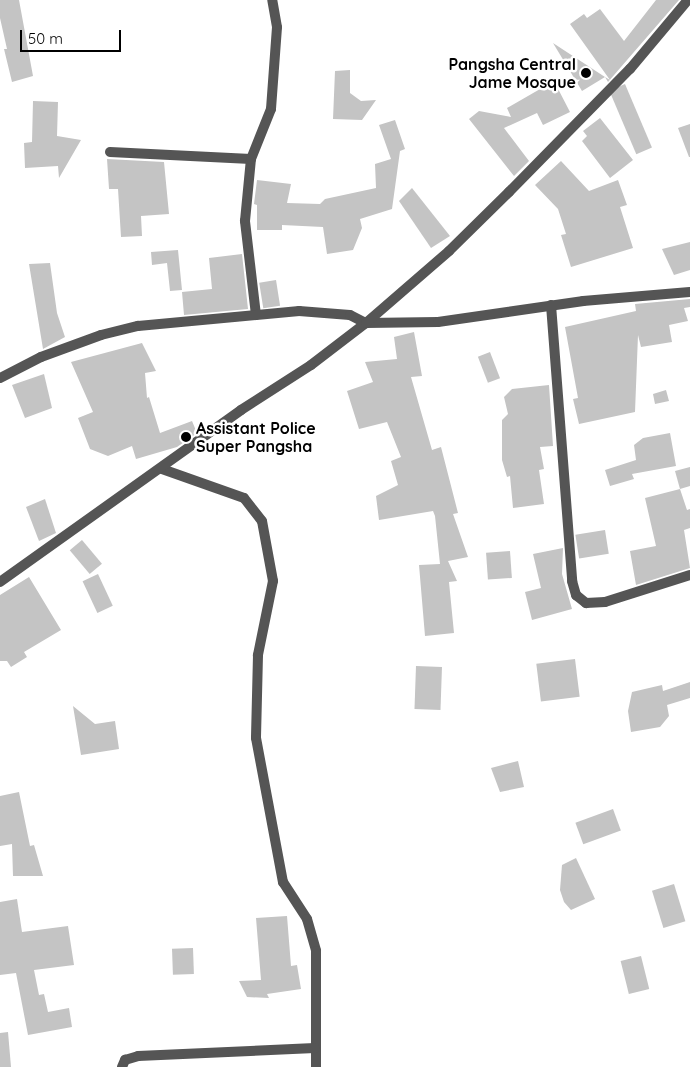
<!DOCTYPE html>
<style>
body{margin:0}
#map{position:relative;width:690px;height:1067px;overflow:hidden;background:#fff;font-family:Quicksand,sans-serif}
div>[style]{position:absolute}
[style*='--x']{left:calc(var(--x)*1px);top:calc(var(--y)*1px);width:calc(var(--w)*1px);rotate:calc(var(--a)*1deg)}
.building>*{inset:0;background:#c4c4c4;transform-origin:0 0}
.street>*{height:10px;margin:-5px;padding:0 5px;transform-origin:5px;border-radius:5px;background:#555}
.dots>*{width:14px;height:14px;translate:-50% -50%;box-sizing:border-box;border:2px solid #fff;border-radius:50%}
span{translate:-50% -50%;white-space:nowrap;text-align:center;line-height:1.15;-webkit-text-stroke:5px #fff;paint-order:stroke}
.poi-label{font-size:16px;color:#000;font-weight:700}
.right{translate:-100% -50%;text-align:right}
.left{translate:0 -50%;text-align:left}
.scale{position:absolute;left:20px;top:30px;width:101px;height:22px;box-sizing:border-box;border:2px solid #000;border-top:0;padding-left:6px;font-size:15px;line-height:18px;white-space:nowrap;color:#000;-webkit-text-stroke:4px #fff;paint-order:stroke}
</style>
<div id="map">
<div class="building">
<i style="clip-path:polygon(0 0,19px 0,33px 76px,12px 82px,4px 49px,7px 49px,0 18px)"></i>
<i style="clip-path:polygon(656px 0,679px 0,608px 82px,605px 77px,610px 80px,570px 24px,584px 14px,587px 18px,600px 9px,624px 41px)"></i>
<i style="clip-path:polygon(553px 43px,605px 77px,582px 91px)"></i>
<i style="clip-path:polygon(350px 70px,350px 93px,361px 101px,376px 100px,362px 120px,333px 119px,335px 71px)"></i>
<i style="clip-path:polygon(554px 81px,570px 112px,543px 125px,537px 113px,504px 128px,529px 161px,514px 176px,469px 119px,479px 111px,511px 117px,507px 108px)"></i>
<i style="left:625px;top:84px;width:69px;height:17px;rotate:67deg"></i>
<i style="clip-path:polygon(33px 101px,58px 102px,57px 136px,81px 140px,59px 178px,58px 166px,25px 168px,24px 143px,32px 142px)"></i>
<i style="clip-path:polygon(600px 118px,633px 160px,610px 178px,582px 141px,587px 136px,583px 131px)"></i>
<i style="clip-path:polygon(395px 120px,405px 149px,400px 151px,392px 209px,360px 219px,362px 228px,353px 250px,327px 254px,323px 227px,282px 225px,282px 230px,257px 230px,257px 205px,254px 204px,257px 180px,291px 184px,287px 203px,320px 204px,325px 199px,376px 188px,375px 164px,391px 159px,379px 125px)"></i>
<i style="clip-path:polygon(690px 124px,690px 157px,689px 157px,678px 128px)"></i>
<i style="clip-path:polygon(107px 159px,164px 162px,169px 214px,141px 216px,142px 236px,121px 237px,118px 189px,109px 189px)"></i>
<i style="clip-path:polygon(561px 161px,589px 191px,618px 180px,627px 205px,620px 207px,633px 248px,571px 267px,561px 235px,566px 234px,558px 209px,535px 185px)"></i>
<i style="clip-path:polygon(412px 188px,450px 236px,431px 248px,399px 201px)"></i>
<i style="clip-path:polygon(690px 242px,690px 270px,674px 275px,662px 249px)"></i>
<i style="clip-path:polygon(178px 250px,182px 290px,170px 291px,167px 263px,152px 265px,151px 252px)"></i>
<i style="clip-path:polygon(242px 254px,248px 309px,184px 315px,182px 292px,212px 289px,209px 258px)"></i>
<i style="clip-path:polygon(50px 263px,57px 313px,65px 337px,43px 349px,29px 264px)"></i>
<i style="left:276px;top:280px;width:26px;height:17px;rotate:81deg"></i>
<i style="clip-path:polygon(690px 299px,690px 307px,684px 308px,688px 321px,669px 325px,672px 342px,641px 347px,638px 335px,635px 412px,579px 424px,573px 399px,578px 398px,565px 327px,636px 311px,635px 304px)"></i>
<i style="clip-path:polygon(414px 332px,422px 376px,411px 377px,432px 450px,441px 447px,458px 513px,453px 514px,468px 557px,448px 561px,457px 581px,449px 582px,454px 633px,425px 636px,419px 565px,440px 564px,435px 516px,433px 511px,379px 520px,376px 496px,398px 485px,391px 461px,401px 457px,387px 422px,359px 429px,347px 391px,373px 382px,365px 362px,397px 359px,394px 337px)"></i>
<i style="clip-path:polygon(142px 343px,156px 371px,145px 373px,147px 398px,149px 397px,160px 433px,192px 421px,197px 433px,177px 447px,136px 459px,132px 446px,108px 456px,90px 449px,78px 418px,93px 412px,71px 362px)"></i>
<i style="left:490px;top:352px;width:28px;height:13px;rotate:69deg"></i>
<i style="clip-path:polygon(44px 374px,52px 408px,25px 418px,12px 385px)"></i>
<i style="clip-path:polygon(549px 385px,553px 446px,540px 447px,544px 469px,539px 470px,544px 504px,513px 508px,510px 476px,507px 477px,502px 460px,502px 420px,508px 414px,504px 397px,512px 389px)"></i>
<i style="clip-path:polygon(666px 390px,669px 401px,655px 404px,653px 394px)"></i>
<i style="clip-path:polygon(670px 433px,676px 466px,632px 474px,634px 479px,610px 486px,605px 470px,636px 460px,634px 445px,643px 438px)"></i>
<i style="clip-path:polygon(690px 467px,690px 486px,680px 489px,675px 471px)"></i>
<i style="clip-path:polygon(680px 489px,687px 510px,690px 509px,690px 528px,684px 530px,690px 568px,636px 585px,630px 551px,656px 546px,645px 498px)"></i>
<i style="clip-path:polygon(45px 499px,56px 533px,39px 541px,26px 507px)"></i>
<i style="left:605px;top:530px;width:24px;height:30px;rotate:81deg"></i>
<i style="left:82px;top:540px;width:31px;height:16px;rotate:50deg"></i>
<i style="clip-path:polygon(563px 548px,562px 574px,572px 609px,532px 620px,525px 592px,541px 588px,533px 554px)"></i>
<i style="left:510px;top:551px;width:27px;height:24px;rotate:86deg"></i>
<i style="left:98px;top:574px;width:35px;height:17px;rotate:65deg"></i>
<i style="clip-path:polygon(29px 577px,61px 630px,24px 652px,27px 657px,11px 667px,7px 661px,0 661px,0 595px)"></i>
<i style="left:575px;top:659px;width:38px;height:39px;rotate:83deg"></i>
<i style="left:416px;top:666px;width:26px;height:43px;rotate:2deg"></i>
<i style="clip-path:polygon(690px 682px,690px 698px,667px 705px,669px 716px,660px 727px,631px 732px,628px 711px,632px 692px,662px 685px,663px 691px)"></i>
<i style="clip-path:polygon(73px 706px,95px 724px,115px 721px,119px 749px,81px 755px)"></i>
<i style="clip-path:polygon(518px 761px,524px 787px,500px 792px,491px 768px)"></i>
<i style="clip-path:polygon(19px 792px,30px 846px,34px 845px,43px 876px,13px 876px,12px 844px,0 846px,0 796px)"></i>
<i style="left:613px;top:809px;width:23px;height:40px;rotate:70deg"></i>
<i style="clip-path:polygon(576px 858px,595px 899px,571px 910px,564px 902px,560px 890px,562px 865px)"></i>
<i style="left:674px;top:884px;width:39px;height:23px;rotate:73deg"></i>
<i style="clip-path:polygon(17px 899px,22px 932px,68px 926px,74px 965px,34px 970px,39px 995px,44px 994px,48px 1012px,69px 1008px,72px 1027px,28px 1035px,16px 973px,0 975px,0 902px)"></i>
<i style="clip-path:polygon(287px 916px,291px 966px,297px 965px,301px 989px,267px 994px,269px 998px,247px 997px,239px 981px,261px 980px,256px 918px)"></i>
<i style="left:193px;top:948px;width:26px;height:21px;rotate:88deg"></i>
<i style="left:641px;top:956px;width:34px;height:21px;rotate:76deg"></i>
<i style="clip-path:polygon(8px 1032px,11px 1067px,0 1067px,0 1033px)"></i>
</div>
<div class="street">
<i style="--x:110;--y:152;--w:141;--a:2.8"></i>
<i style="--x:551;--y:305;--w:277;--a:85.6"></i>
<i style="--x:572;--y:581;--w:15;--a:74"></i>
<i style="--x:576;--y:595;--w:13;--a:39"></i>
<i style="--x:586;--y:603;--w:19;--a:-3"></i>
<i style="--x:605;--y:602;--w:89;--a:-17.6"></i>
<i style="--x:256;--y:315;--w:95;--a:-96.7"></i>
<i style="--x:245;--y:221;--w:62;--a:-84.5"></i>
<i style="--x:251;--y:159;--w:54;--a:-68.2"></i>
<i style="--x:271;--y:109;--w:82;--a:-85.8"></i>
<i style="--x:277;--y:27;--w:27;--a:-100"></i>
<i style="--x:0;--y:378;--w:46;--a:-27.1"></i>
<i style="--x:41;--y:357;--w:64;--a:-20.1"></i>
<i style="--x:101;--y:335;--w:38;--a:-14"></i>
<i style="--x:138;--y:326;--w:162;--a:-5.3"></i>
<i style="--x:299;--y:311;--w:51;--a:4.5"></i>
<i style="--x:350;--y:315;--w:18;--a:27"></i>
<i style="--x:366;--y:323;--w:72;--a:-0.8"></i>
<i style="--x:438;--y:322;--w:147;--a:-8.2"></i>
<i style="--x:583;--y:301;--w:107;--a:-4.8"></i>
<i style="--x:162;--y:469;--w:87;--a:19.5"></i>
<i style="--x:244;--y:498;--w:29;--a:52"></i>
<i style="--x:262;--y:521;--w:61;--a:79.6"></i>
<i style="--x:273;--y:581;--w:76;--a:101.5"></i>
<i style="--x:258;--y:655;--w:83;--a:91.4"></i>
<i style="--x:256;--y:738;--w:147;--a:79.4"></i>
<i style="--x:283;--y:882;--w:44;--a:57"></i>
<i style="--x:307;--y:919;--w:33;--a:74"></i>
<i style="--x:316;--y:951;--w:116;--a:90"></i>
<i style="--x:0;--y:582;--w:296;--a:-35.5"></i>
<i style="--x:241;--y:410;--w:83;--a:-32.7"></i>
<i style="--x:311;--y:365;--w:69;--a:-37.4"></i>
<i style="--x:366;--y:323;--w:110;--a:-40.9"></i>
<i style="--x:449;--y:251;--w:84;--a:-44.5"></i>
<i style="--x:509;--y:192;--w:173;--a:-45.5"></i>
<i style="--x:630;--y:69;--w:90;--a:-50"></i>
<i style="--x:122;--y:1067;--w:8;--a:-67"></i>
<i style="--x:125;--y:1060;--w:14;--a:-17"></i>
<i style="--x:138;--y:1056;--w:177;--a:-2.6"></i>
</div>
<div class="dots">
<i style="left:586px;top:73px;background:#000"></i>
<i style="left:186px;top:437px;background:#000"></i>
</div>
<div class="poi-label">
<span class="right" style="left:576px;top:73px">Pangsha Central<br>Jame Mosque</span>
<span class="left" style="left:196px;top:437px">Assistant Police<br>Super Pangsha</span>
</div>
<div class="scale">50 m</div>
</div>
